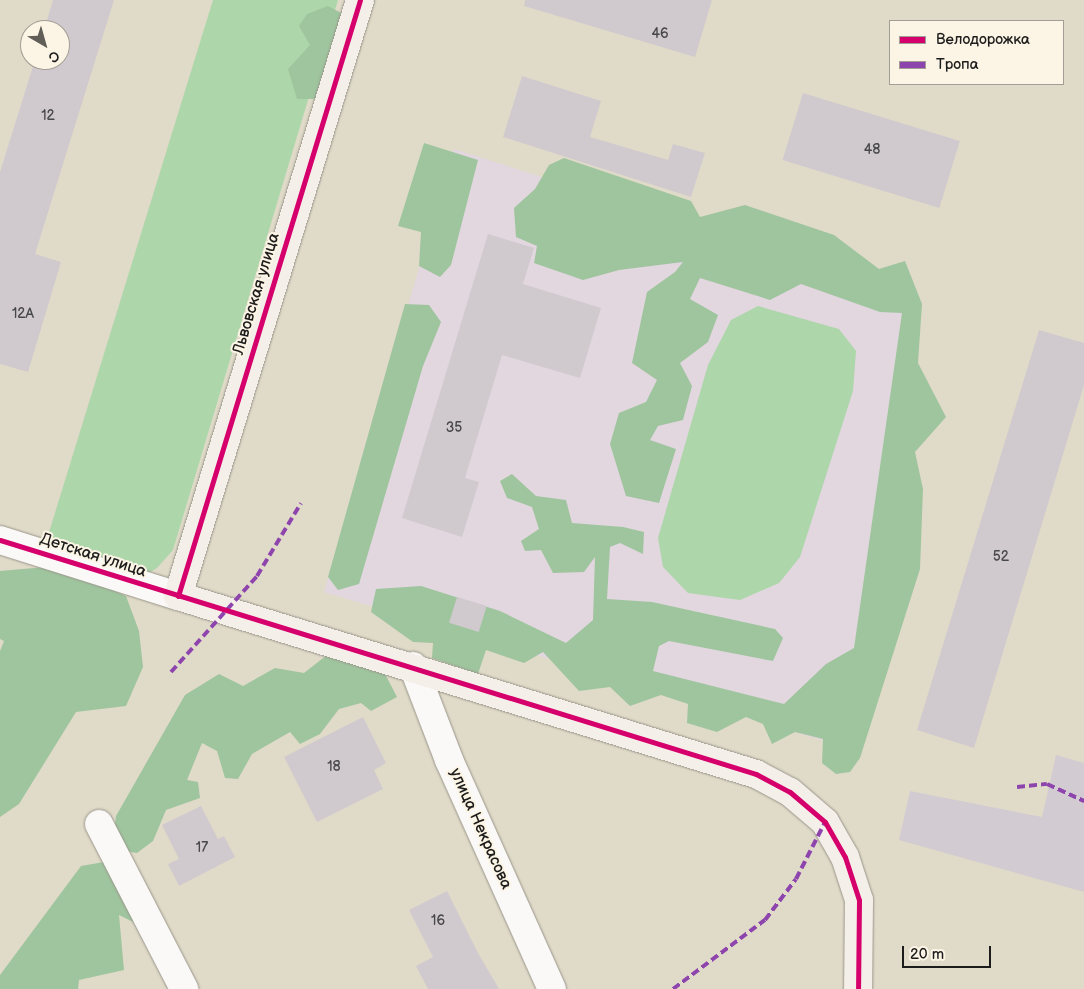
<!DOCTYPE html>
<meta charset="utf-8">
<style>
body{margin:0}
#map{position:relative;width:1084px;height:989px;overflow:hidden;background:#e0dac8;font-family:"Balsamiq Sans",sans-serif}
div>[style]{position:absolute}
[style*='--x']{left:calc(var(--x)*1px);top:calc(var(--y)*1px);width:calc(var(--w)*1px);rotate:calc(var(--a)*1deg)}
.built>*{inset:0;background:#e2d6df}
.industrial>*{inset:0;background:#d2ccd2}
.green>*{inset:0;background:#add6aa}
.forest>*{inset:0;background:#9fc59e}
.building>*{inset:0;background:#d0cacf;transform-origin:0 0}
.roads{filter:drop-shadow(0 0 1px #99968b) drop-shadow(0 0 1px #99968b)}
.street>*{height:28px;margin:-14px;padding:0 14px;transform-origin:14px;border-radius:14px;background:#faf9f7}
.secondary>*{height:28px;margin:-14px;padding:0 14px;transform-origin:14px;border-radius:14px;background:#f4f0e9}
.quiet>*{height:4px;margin-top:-2px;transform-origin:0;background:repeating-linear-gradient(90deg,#8e44ad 0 8px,transparent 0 12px)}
.cycleway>*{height:5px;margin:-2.5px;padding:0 2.5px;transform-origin:2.5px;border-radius:2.5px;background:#d6006c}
span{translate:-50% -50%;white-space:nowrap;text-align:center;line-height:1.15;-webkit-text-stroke:4px #fcf5e5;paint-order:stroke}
.number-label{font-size:14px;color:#494849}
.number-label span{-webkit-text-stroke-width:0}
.street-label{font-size:16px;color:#1c1c1c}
.legend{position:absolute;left:889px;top:20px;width:175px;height:65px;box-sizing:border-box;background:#fcf5e5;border:1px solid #a29e95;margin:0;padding:6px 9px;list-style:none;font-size:15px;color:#1c1c1c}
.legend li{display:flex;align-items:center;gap:10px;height:25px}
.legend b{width:25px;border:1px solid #a29e95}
.north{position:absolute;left:20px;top:20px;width:50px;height:50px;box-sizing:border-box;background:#fcf5e5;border:1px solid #a29e95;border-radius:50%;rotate:142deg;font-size:14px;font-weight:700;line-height:20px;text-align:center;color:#1c1c1c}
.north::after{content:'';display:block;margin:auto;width:18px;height:22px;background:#615e58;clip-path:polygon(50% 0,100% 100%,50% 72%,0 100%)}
.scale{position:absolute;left:902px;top:946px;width:89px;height:22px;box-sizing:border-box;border:2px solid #1c1c1c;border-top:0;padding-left:6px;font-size:15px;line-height:18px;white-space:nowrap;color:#1c1c1c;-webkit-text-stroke:4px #fcf5e5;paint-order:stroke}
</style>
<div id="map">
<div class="built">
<i style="clip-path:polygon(454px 149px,912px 295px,851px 749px,324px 592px)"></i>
</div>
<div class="industrial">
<i style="clip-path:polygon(1056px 755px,1084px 763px,1084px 892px,899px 840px,910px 791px,1042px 817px)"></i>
</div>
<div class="green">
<i style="clip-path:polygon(213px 0,338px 0,173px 550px,157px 568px,147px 574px,46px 542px)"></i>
<i style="clip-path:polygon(758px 306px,839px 329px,856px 351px,853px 391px,800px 557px,779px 583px,740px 600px,688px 593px,663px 567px,658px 538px,708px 365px,731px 320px)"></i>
</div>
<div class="forest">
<i style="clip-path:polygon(328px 6px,347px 16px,322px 99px,297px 99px,288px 69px,310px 45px,299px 26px,307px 14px)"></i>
<i style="clip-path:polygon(424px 143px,478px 160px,451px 265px,440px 277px,419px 266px,421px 232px,398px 226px)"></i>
<i style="clip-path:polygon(564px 158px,691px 201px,700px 217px,745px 205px,834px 235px,879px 269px,905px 261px,922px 304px,918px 363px,946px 417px,915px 452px,923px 489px,920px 569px,860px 758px,850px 772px,836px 774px,822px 763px,823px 739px,795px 732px,772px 744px,763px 724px,746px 717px,717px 732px,687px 723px,688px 704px,661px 695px,630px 706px,610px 687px,579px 691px,543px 652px,524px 663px,486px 650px,478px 674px,432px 658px,433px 643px,413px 642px,371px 612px,376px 589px,421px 586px,500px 611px,566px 643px,593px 620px,595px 557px,584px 572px,553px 573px,541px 550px,525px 551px,521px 541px,539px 529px,532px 507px,507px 498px,500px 481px,512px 474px,536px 496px,566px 500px,572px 523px,623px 527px,644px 532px,643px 554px,620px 543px,610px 547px,607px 599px,652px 602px,775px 629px,783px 638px,773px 661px,669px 641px,659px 646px,653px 671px,784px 704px,826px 664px,854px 648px,902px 313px,880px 312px,801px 284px,770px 300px,700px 278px,690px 299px,718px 315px,708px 342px,680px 363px,692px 386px,683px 420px,658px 426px,650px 440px,676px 449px,659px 503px,626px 496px,610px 444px,619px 413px,646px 402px,657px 380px,632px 363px,647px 292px,675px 272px,683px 262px,619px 270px,583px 280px,534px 263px,537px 246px,516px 237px,514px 208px,535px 189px,549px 165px)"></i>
<i style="clip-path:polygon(405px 304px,429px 305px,441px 322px,423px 366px,359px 584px,338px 590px,328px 577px)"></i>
<i style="clip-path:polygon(57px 566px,126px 596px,139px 631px,143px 667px,126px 706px,76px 712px,19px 804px,0 817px,0 651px,4px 641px,0 639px,0 571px)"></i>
<i style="clip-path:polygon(327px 655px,382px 668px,397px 697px,371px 711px,361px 703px,339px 709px,320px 734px,300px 744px,290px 732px,252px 754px,238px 779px,225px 778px,217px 751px,202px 743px,187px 780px,198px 782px,200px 798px,166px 810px,153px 841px,137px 853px,112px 849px,116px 816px,185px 695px,219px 674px,243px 686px,275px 668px,304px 673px)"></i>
<i style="clip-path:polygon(104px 862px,135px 923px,119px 915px,124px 970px,79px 980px,78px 989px,0 989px,0 975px,81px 866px)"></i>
</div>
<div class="building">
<i style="clip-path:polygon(53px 0,114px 0,35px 254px,61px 262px,28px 372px,0 364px,0 172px,35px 60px,60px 60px,60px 30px,44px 30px)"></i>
<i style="clip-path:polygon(525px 0,712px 0,695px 57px,524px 6px)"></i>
<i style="clip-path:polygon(522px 76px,601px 101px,590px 137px,668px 160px,673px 144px,705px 153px,691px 197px,503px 137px)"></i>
<i style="left:803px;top:93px;width:164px;height:70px;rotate:17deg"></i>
<i style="clip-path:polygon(488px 234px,534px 248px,523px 284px,601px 308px,580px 378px,502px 355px,465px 478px,479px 482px,462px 537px,402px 518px)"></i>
<i style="clip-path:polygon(1039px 330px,1084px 343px,1084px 385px,974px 748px,917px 730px)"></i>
<i style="left:457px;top:597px;width:31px;height:27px;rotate:17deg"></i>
<i style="clip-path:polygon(363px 717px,386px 763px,374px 770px,383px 789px,317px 822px,284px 757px)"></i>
<i style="clip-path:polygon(201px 806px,218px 839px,224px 836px,235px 857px,179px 886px,168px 864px,179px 859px,162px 825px)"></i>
<i style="clip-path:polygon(447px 891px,478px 953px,499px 989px,428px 989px,416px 966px,433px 957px,409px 910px)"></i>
</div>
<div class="roads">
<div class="street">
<i style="--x:0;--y:540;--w:187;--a:17.5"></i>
<i style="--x:413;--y:666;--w:101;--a:69"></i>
<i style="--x:449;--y:760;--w:251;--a:65.8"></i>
<i style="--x:99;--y:824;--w:186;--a:62.7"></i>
</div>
<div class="secondary">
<i style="--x:360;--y:0;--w:623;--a:106.98"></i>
<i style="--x:178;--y:596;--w:605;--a:17.12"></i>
<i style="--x:756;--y:774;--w:38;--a:28"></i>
<i style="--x:790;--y:792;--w:46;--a:40.6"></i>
<i style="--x:825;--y:822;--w:40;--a:60.3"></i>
<i style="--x:845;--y:857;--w:45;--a:72"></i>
<i style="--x:859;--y:900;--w:89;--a:90.6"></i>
</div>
</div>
<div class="quiet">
<i style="--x:171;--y:672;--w:129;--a:-48.1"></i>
<i style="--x:257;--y:576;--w:85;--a:-58.9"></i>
<i style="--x:1017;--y:787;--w:30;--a:-6"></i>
<i style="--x:1047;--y:784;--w:41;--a:24.7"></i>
<i style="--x:673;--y:989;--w:115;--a:-36.9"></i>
<i style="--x:765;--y:920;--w:51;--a:-52.9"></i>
<i style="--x:796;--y:879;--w:64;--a:-63"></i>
</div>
<div class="cycleway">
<i style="--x:0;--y:540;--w:791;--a:17.2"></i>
<i style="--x:756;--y:774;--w:38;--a:28"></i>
<i style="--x:790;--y:792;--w:46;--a:40.6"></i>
<i style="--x:825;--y:822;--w:40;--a:60.3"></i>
<i style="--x:845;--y:857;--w:45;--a:72"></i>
<i style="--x:859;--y:900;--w:89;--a:90.6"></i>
<i style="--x:178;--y:596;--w:623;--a:-73.02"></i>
</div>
<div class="number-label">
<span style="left:660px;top:34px">46</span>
<span style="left:48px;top:116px">12</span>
<span style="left:872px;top:150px">48</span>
<span style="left:23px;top:314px">12А</span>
<span style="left:454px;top:428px">35</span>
<span style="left:1001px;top:557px">52</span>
<span style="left:334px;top:767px">18</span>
<span style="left:202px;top:848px">17</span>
<span style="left:438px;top:921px">16</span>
</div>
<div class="street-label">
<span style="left:257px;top:294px;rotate:-73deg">Львовская улица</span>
<span style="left:93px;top:556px;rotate:18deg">Детская улица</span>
<span style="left:480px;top:829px;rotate:66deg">улица Некрасова</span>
</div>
<ul class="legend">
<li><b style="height:6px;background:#d6006c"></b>Велодорожка</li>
<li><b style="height:6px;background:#8e44ad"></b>Тропа</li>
</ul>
<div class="north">С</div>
<div class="scale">20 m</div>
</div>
